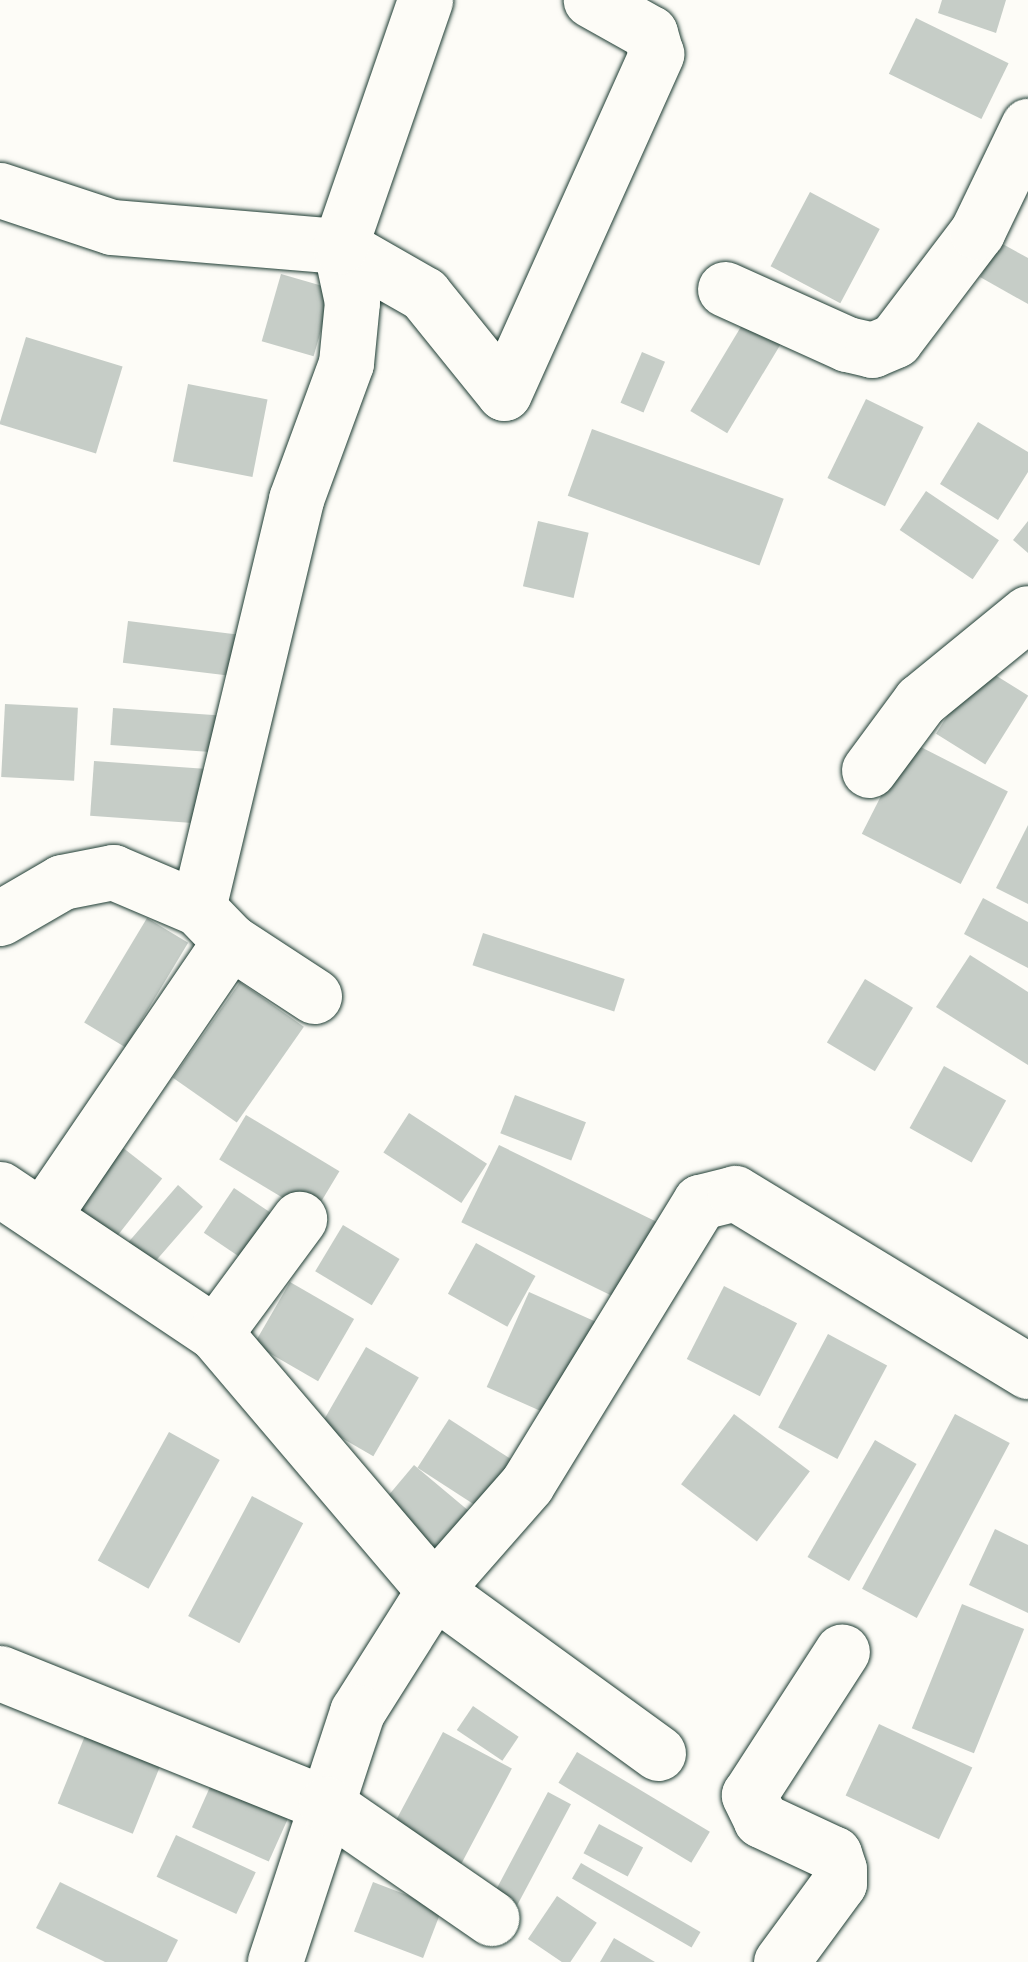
<!DOCTYPE html>
<style>
body{margin:0}
#map{position:relative;width:1028px;height:1962px;overflow:hidden;background:#fdfcf7;font-family:Sriracha,sans-serif}
div>[style]{position:absolute}
[style*='--x']{left:calc(var(--x)*1px);top:calc(var(--y)*1px);width:calc(var(--w)*1px);rotate:calc(var(--a)*1deg)}
.building>*{inset:0;background:#c6cdc7;transform-origin:0 0}
.roads{filter:drop-shadow(0 0 2px #1f3d34) drop-shadow(0 0 2px #1f3d34)}
.minor>*{height:55px;margin:-27.5px;padding:0 27.5px;transform-origin:27.5px;border-radius:27.5px;background:#fdfcf7}
span{translate:-50% -50%;white-space:nowrap;text-align:center;line-height:1.15;-webkit-text-stroke:8px #fdfcf7;paint-order:stroke}
</style>
<div id="map">
<div class="building">
<i style="clip-path:polygon(942px 0,1006px 0,996px 33px,938px 13px)"></i>
<i style="left:916px;top:18px;width:103px;height:62px;rotate:26deg"></i>
<i style="left:810px;top:192px;width:79px;height:84px;rotate:28deg"></i>
<i style="clip-path:polygon(999px 242px,1028px 258px,1028px 304px,980px 277px)"></i>
<i style="left:281px;top:274px;width:54px;height:70px;rotate:16deg"></i>
<i style="left:748px;top:315px;width:43px;height:112px;rotate:31deg"></i>
<i style="left:26px;top:337px;width:101px;height:91px;rotate:17deg"></i>
<i style="left:642px;top:352px;width:25px;height:55px;rotate:23deg"></i>
<i style="left:188px;top:384px;width:81px;height:79px;rotate:11deg"></i>
<i style="left:866px;top:399px;width:64px;height:88px;rotate:26deg"></i>
<i style="clip-path:polygon(978px 422px,1028px 452px,1028px 472px,998px 520px,940px 484px)"></i>
<i style="left:592px;top:429px;width:204px;height:71px;rotate:20deg"></i>
<i style="left:926px;top:491px;width:88px;height:47px;rotate:34deg"></i>
<i style="left:538px;top:521px;width:52px;height:67px;rotate:13deg"></i>
<i style="clip-path:polygon(1028px 521px,1028px 553px,1013px 540px)"></i>
<i style="left:128px;top:621px;width:110px;height:42px;rotate:7deg"></i>
<i style="left:979px;top:665px;width:58px;height:81px;rotate:32deg"></i>
<i style="left:5px;top:704px;width:73px;height:73px;rotate:3deg"></i>
<i style="left:113px;top:708px;width:104px;height:37px;rotate:4deg"></i>
<i style="left:909px;top:741px;width:111px;height:104px;rotate:27deg"></i>
<i style="left:94px;top:761px;width:117px;height:55px;rotate:4deg"></i>
<i style="clip-path:polygon(1028px 825px,1028px 904px,996px 888px)"></i>
<i style="clip-path:polygon(983px 898px,1028px 922px,1028px 968px,964px 934px)"></i>
<i style="left:147px;top:918px;width:48px;height:122px;rotate:31deg"></i>
<i style="left:483px;top:933px;width:149px;height:34px;rotate:18deg"></i>
<i style="clip-path:polygon(970px 955px,1028px 992px,1028px 1065px,936px 1007px)"></i>
<i style="left:865px;top:979px;width:56px;height:74px;rotate:31deg"></i>
<i style="left:240px;top:982px;width:78px;height:117px;rotate:35deg"></i>
<i style="left:944px;top:1066px;width:71px;height:71px;rotate:29deg"></i>
<i style="left:515px;top:1095px;width:76px;height:41px;rotate:21deg"></i>
<i style="left:409px;top:1113px;width:93px;height:47px;rotate:33deg"></i>
<i style="left:246px;top:1115px;width:109px;height:52px;rotate:31deg"></i>
<i style="left:499px;top:1145px;width:189px;height:86px;rotate:26deg"></i>
<i style="left:122px;top:1147px;width:51px;height:86px;rotate:38deg"></i>
<i style="left:178px;top:1185px;width:33px;height:82px;rotate:41deg"></i>
<i style="left:234px;top:1188px;width:65px;height:54px;rotate:34deg"></i>
<i style="left:343px;top:1225px;width:66px;height:54px;rotate:31deg"></i>
<i style="left:476px;top:1243px;width:68px;height:58px;rotate:29deg"></i>
<i style="left:290px;top:1282px;width:74px;height:72px;rotate:30deg"></i>
<i style="left:724px;top:1286px;width:82px;height:82px;rotate:27deg"></i>
<i style="left:529px;top:1292px;width:83px;height:104px;rotate:24deg"></i>
<i style="left:828px;top:1334px;width:67px;height:106px;rotate:28deg"></i>
<i style="left:366px;top:1347px;width:61px;height:91px;rotate:30deg"></i>
<i style="left:734px;top:1414px;width:95px;height:88px;rotate:37deg"></i>
<i style="left:955px;top:1414px;width:62px;height:198px;rotate:28deg"></i>
<i style="left:449px;top:1419px;width:92px;height:58px;rotate:33deg"></i>
<i style="left:169px;top:1432px;width:58px;height:147px;rotate:29deg"></i>
<i style="left:875px;top:1440px;width:48px;height:135px;rotate:30deg"></i>
<i style="left:414px;top:1465px;width:88px;height:67px;rotate:40deg"></i>
<i style="left:252px;top:1496px;width:58px;height:136px;rotate:28deg"></i>
<i style="clip-path:polygon(995px 1529px,1028px 1545px,1028px 1613px,969px 1585px)"></i>
<i style="left:962px;top:1604px;width:67px;height:134px;rotate:22deg"></i>
<i style="left:473px;top:1706px;width:55px;height:29px;rotate:34deg"></i>
<i style="left:91px;top:1721px;width:81px;height:89px;rotate:22deg"></i>
<i style="left:879px;top:1724px;width:103px;height:79px;rotate:25deg"></i>
<i style="left:443px;top:1732px;width:78px;height:121px;rotate:28deg"></i>
<i style="left:577px;top:1752px;width:155px;height:36px;rotate:31deg"></i>
<i style="left:214px;top:1778px;width:84px;height:54px;rotate:24deg"></i>
<i style="left:548px;top:1792px;width:26px;height:127px;rotate:28deg"></i>
<i style="left:599px;top:1824px;width:50px;height:33px;rotate:28deg"></i>
<i style="left:176px;top:1835px;width:88px;height:46px;rotate:25deg"></i>
<i style="left:581px;top:1863px;width:138px;height:18px;rotate:30deg"></i>
<i style="clip-path:polygon(60px 1882px,178px 1940px,167px 1962px,105px 1962px,36px 1928px)"></i>
<i style="left:373px;top:1882px;width:74px;height:53px;rotate:21deg"></i>
<i style="left:557px;top:1896px;width:48px;height:52px;rotate:34deg"></i>
<i style="clip-path:polygon(614px 1938px,655px 1962px,600px 1962px)"></i>
</div>
<div class="roads">
<div class="minor">
<i style="--x:0;--y:190;--w:118;--a:18.3"></i>
<i style="--x:112;--y:227;--w:229;--a:4.8"></i>
<i style="--x:340;--y:246;--w:97;--a:29.7"></i>
<i style="--x:424;--y:294;--w:127;--a:51.1"></i>
<i style="--x:504;--y:393;--w:372;--a:-65.8"></i>
<i style="--x:656;--y:54;--w:22;--a:-106"></i>
<i style="--x:650;--y:33;--w:68;--a:-150.8"></i>
<i style="--x:725;--y:289;--w:134;--a:24.3"></i>
<i style="--x:847;--y:344;--w:26;--a:13"></i>
<i style="--x:872;--y:350;--w:25;--a:-23"></i>
<i style="--x:895;--y:340;--w:136;--a:-52.8"></i>
<i style="--x:977;--y:232;--w:118;--a:-64.3"></i>
<i style="--x:869;--y:770;--w:86;--a:-53.5"></i>
<i style="--x:920;--y:701;--w:139;--a:-39.2"></i>
<i style="--x:0;--y:918;--w:72;--a:-30.1"></i>
<i style="--x:62;--y:882;--w:52;--a:-11.1"></i>
<i style="--x:113;--y:872;--w:92;--a:23"></i>
<i style="--x:314;--y:996;--w:100;--a:-146.8"></i>
<i style="--x:230;--y:941;--w:46;--a:-134.1"></i>
<i style="--x:198;--y:908;--w:421;--a:-76.5"></i>
<i style="--x:296;--y:499;--w:145;--a:-69.8"></i>
<i style="--x:346;--y:363;--w:61;--a:-84.4"></i>
<i style="--x:352;--y:302;--w:57;--a:-102.1"></i>
<i style="--x:340;--y:246;--w:260;--a:-70.9"></i>
<i style="--x:0;--y:1189;--w:259;--a:33.8"></i>
<i style="--x:215;--y:1333;--w:338;--a:49.6"></i>
<i style="--x:434;--y:1590;--w:144;--a:122.3"></i>
<i style="--x:357;--y:1712;--w:263;--a:108.2"></i>
<i style="--x:46;--y:1211;--w:327;--a:-55.7"></i>
<i style="--x:215;--y:1333;--w:142;--a:-53.6"></i>
<i style="--x:0;--y:1673;--w:351;--a:21.9"></i>
<i style="--x:326;--y:1804;--w:201;--a:34.6"></i>
<i style="--x:658;--y:1753;--w:277;--a:-144"></i>
<i style="--x:434;--y:1590;--w:141;--a:-48.7"></i>
<i style="--x:527;--y:1484;--w:331;--a:-58.5"></i>
<i style="--x:700;--y:1202;--w:36;--a:-14"></i>
<i style="--x:735;--y:1193;--w:343;--a:31.3"></i>
<i style="--x:781;--y:1962;--w:98;--a:-53.7"></i>
<i style="--x:839;--y:1883;--w:14;--a:-90"></i>
<i style="--x:839;--y:1869;--w:16;--a:-108"></i>
<i style="--x:834;--y:1854;--w:81;--a:-155"></i>
<i style="--x:761;--y:1820;--w:28;--a:-116"></i>
<i style="--x:749;--y:1795;--w:171;--a:-57.1"></i>
</div>
</div>
</div>
